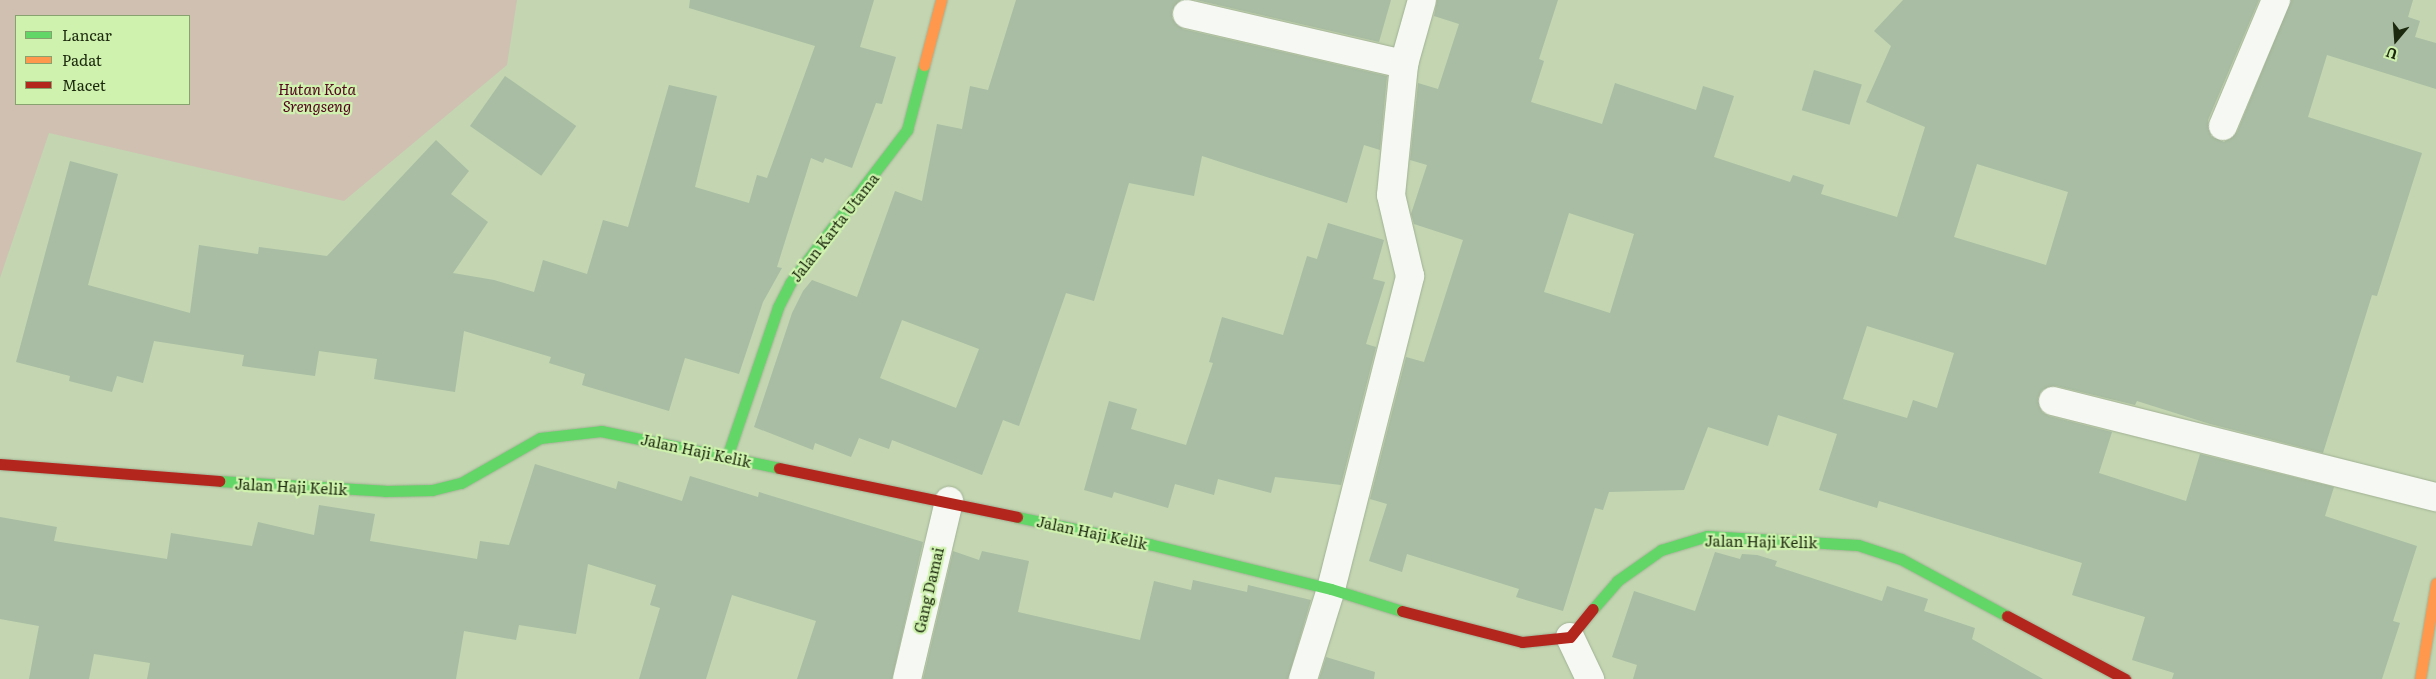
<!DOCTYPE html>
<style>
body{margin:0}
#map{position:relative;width:2436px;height:679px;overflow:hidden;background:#c3d6b1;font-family:Literata,serif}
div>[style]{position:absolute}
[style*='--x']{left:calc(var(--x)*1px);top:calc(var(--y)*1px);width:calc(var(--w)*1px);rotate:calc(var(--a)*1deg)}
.green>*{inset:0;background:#cfc0b2}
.building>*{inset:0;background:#a8bda3;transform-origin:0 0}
.roads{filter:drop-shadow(0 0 1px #a2b194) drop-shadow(0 0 1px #a2b194)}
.street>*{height:28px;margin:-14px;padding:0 14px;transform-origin:14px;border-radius:14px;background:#f6f9f3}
.fast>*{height:11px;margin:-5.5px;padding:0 5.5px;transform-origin:5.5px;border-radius:5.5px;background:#63d668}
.slow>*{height:11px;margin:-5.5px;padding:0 5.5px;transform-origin:5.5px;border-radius:5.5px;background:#ff974d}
.jam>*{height:11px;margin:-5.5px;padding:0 5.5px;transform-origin:5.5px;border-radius:5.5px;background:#b3261e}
span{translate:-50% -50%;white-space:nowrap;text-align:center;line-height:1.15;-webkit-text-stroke:4.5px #cff2ae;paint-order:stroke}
.park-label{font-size:15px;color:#53031d;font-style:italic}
.street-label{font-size:15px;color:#1c290e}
.legend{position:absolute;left:15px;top:15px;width:175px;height:90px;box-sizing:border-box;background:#cff2ae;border:1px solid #87a26e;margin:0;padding:6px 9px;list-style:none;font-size:15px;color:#1c290e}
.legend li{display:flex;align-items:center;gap:10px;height:25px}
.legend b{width:25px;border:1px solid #87a26e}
.north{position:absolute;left:2371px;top:15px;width:50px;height:50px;-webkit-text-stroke:4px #cff2ae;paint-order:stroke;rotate:198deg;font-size:14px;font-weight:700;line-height:20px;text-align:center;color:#1c290e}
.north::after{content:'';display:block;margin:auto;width:18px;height:22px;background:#1c290e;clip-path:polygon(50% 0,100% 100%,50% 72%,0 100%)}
</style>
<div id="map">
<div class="green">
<i style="clip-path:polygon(evenodd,0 0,517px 0,507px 65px,344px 201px,49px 133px,0 278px,0 0,16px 16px,189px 16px,189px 104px,16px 104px,16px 16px)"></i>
</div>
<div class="building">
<i style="clip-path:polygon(690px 0,874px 0,860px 47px,896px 57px,882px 104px,876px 103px,852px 168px,825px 158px,823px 163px,811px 158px,777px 267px,782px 268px,763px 302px,739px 374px,685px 358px,669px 411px,582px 385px,585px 374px,549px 363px,551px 357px,464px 331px,455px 392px,374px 379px,377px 359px,319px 351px,315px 376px,242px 366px,244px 355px,154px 341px,143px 383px,117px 376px,112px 392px,69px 381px,70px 376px,16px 362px,70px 161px,118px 174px,88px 285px,190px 313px,199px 245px,258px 254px,259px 247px,327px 256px,436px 140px,469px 171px,451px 194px,488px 222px,453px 273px,494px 280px,534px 292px,543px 260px,587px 274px,603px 220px,628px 227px,669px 85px,717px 96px,695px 187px,749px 203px,757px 175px,767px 178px,815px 46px,689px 8px)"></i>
<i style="clip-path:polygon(evenodd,1016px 0,1181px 0,1172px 10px,1172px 18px,1183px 29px,1387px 76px,1380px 150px,1364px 145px,1347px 203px,1202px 156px,1194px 196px,1129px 183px,1094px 301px,1066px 293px,1019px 426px,1003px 420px,982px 475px,892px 440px,889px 449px,859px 438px,851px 457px,815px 443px,813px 450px,754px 427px,792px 313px,803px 291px,812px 280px,857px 297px,895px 191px,922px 201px,937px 124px,962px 129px,970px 86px,988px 90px,1016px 0,902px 320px,979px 349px,956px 408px,880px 378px,902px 320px)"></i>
<i style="clip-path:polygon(1196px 0,1391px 0,1379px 42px)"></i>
<i style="clip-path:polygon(evenodd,1437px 0,1558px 0,1539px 59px,1544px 61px,1531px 102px,1602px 124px,1615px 83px,1696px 110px,1703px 86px,1734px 96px,1714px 157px,1790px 182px,1793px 175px,1824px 185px,1821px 194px,1897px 217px,1925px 127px,1866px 102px,1891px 46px,1874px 31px,1903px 0,2259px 0,2208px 120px,2211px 136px,2224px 142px,2237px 132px,2291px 0,2413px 0,2408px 17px,2420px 21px,2415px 37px,2436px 43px,2436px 89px,2327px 55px,2308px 117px,2422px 153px,2377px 296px,2372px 295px,2323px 453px,2210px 424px,2137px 401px,2135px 405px,2056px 386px,2042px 390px,2038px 398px,2042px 412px,2049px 416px,2112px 432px,2099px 473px,2186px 501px,2200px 454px,2334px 487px,2325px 516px,2417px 546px,2393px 621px,2400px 623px,2382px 679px,2172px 679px,2174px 673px,2132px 660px,2145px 617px,2072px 595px,2082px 563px,1879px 501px,1877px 508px,1819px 490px,1837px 434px,1778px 415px,1768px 446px,1708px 427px,1684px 490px,1609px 492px,1603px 510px,1595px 508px,1563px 611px,1516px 597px,1519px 589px,1407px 554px,1402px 572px,1369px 561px,1387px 504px,1370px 499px,1406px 357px,1424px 362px,1463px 240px,1414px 224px,1411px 214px,1427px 165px,1410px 160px,1418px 83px,1438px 89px,1459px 24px,1434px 16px,1437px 0,1977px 164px,2068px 192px,2046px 265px,1954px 237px,1977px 164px,1437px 0,1569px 213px,1634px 234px,1610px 313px,1544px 292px,1569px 213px,1437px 0,1867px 326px,1954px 353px,1937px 408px,1913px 400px,1907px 418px,1843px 399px,1867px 326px)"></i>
<i style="left:1814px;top:70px;width:50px;height:42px;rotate:17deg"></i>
<i style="left:505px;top:76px;width:87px;height:61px;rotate:35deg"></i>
<i style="clip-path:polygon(1328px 223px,1384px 240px,1373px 279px,1385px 282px,1366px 344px,1376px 347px,1341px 485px,1275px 477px,1271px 493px,1218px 479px,1214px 495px,1175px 484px,1168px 508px,1114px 492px,1112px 498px,1084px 490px,1109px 401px,1137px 409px,1131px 429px,1186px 445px,1213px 363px,1209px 362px,1222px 317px,1283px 335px,1307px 256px,1317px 259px)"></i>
<i style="clip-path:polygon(535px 464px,616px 489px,618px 481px,682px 501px,690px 476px,758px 497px,759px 492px,923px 542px,892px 679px,797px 679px,816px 621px,732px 595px,706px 679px,639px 679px,660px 608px,650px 605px,656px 585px,588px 564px,576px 634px,519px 625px,516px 640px,464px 631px,456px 679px,147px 679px,150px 663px,94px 654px,89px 679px,29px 679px,39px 626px,0 619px,0 517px,57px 527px,54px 541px,167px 559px,171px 533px,252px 546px,258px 522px,314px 535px,319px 505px,375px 514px,370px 541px,477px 559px,480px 541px,509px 545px)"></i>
<i style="clip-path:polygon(953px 551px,979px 560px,982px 551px,1029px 561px,1018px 612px,1140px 640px,1154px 581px,1191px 590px,1193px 580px,1247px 592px,1248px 585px,1311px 600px,1288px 679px,923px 679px)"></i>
<i style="clip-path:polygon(1715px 552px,1740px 559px,1742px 554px,1757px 555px,1777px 561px,1775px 566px,1882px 601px,1887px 586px,1928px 599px,1924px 611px,1975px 628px,1972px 639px,2043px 679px,1633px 679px,1637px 665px,1612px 657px,1634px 591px,1695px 611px)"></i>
<i style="clip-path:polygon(1326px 657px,1375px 672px,1374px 679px,1319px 679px)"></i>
</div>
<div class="roads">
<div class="street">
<i style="--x:1187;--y:14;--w:223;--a:13"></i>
<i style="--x:2223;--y:126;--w:137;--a:-67.2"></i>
<i style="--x:2053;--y:401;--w:395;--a:14.1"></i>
<i style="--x:1570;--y:637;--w:47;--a:64.5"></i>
<i style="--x:907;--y:679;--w:183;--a:-76.7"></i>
<i style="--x:1303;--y:679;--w:94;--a:-72.7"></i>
<i style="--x:1331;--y:589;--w:323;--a:-75.8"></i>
<i style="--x:1410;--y:276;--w:83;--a:-103.2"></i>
<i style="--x:1391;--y:195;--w:132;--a:-84.3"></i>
<i style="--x:1404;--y:64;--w:66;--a:-74.3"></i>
</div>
<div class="fast">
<i style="--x:727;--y:457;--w:158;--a:-71.2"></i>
<i style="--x:778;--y:307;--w:27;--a:-63"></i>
<i style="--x:790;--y:283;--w:193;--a:-52.6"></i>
<i style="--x:907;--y:130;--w:67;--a:-75.3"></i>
<i style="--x:219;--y:481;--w:166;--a:3.4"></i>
<i style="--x:385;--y:491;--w:47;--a:-1.2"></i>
<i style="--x:432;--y:490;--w:30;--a:-14"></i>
<i style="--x:461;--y:483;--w:91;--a:-29.7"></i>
<i style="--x:540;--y:438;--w:61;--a:-6.5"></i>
<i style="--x:601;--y:431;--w:182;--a:11.7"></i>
<i style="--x:1017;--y:517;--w:135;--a:11.6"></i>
<i style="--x:1149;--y:544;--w:187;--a:13.9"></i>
<i style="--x:1331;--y:589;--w:74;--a:17.2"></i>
<i style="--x:1593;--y:609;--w:37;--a:-49"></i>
<i style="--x:1617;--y:581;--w:54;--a:-35.2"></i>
<i style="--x:1661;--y:550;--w:48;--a:-16.9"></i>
<i style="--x:1707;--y:536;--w:151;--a:3.4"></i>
<i style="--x:1858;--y:545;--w:45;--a:18"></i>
<i style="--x:1901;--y:559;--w:120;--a:28.3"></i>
</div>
<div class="slow">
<i style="--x:924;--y:65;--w:67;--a:-75.3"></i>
<i style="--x:2420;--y:679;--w:97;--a:-80.5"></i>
</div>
<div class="jam">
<i style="--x:0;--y:464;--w:220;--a:4.4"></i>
<i style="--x:779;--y:468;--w:243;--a:11.6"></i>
<i style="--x:1402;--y:611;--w:124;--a:14.5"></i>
<i style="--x:1522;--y:642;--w:48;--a:-5.9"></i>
<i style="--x:1570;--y:637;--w:36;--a:-51"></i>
<i style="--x:2007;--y:616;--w:134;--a:28.1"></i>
</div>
</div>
<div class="park-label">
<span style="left:317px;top:97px">Hutan Kota<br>Srengseng</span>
</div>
<div class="street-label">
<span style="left:834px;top:227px;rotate:-52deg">Jalan Karta Utama</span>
<span style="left:696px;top:450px;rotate:12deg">Jalan Haji Kelik</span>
<span style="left:291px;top:486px;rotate:3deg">Jalan Haji Kelik</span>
<span style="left:1092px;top:532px;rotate:12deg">Jalan Haji Kelik</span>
<span style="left:1761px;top:541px;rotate:1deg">Jalan Haji Kelik</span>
<span style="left:928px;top:590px;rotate:-77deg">Gang Damai</span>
</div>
<ul class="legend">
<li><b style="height:6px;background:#63d668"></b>Lancar</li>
<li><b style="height:6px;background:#ff974d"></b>Padat</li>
<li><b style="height:6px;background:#b3261e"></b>Macet</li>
</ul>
<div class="north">U</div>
</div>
